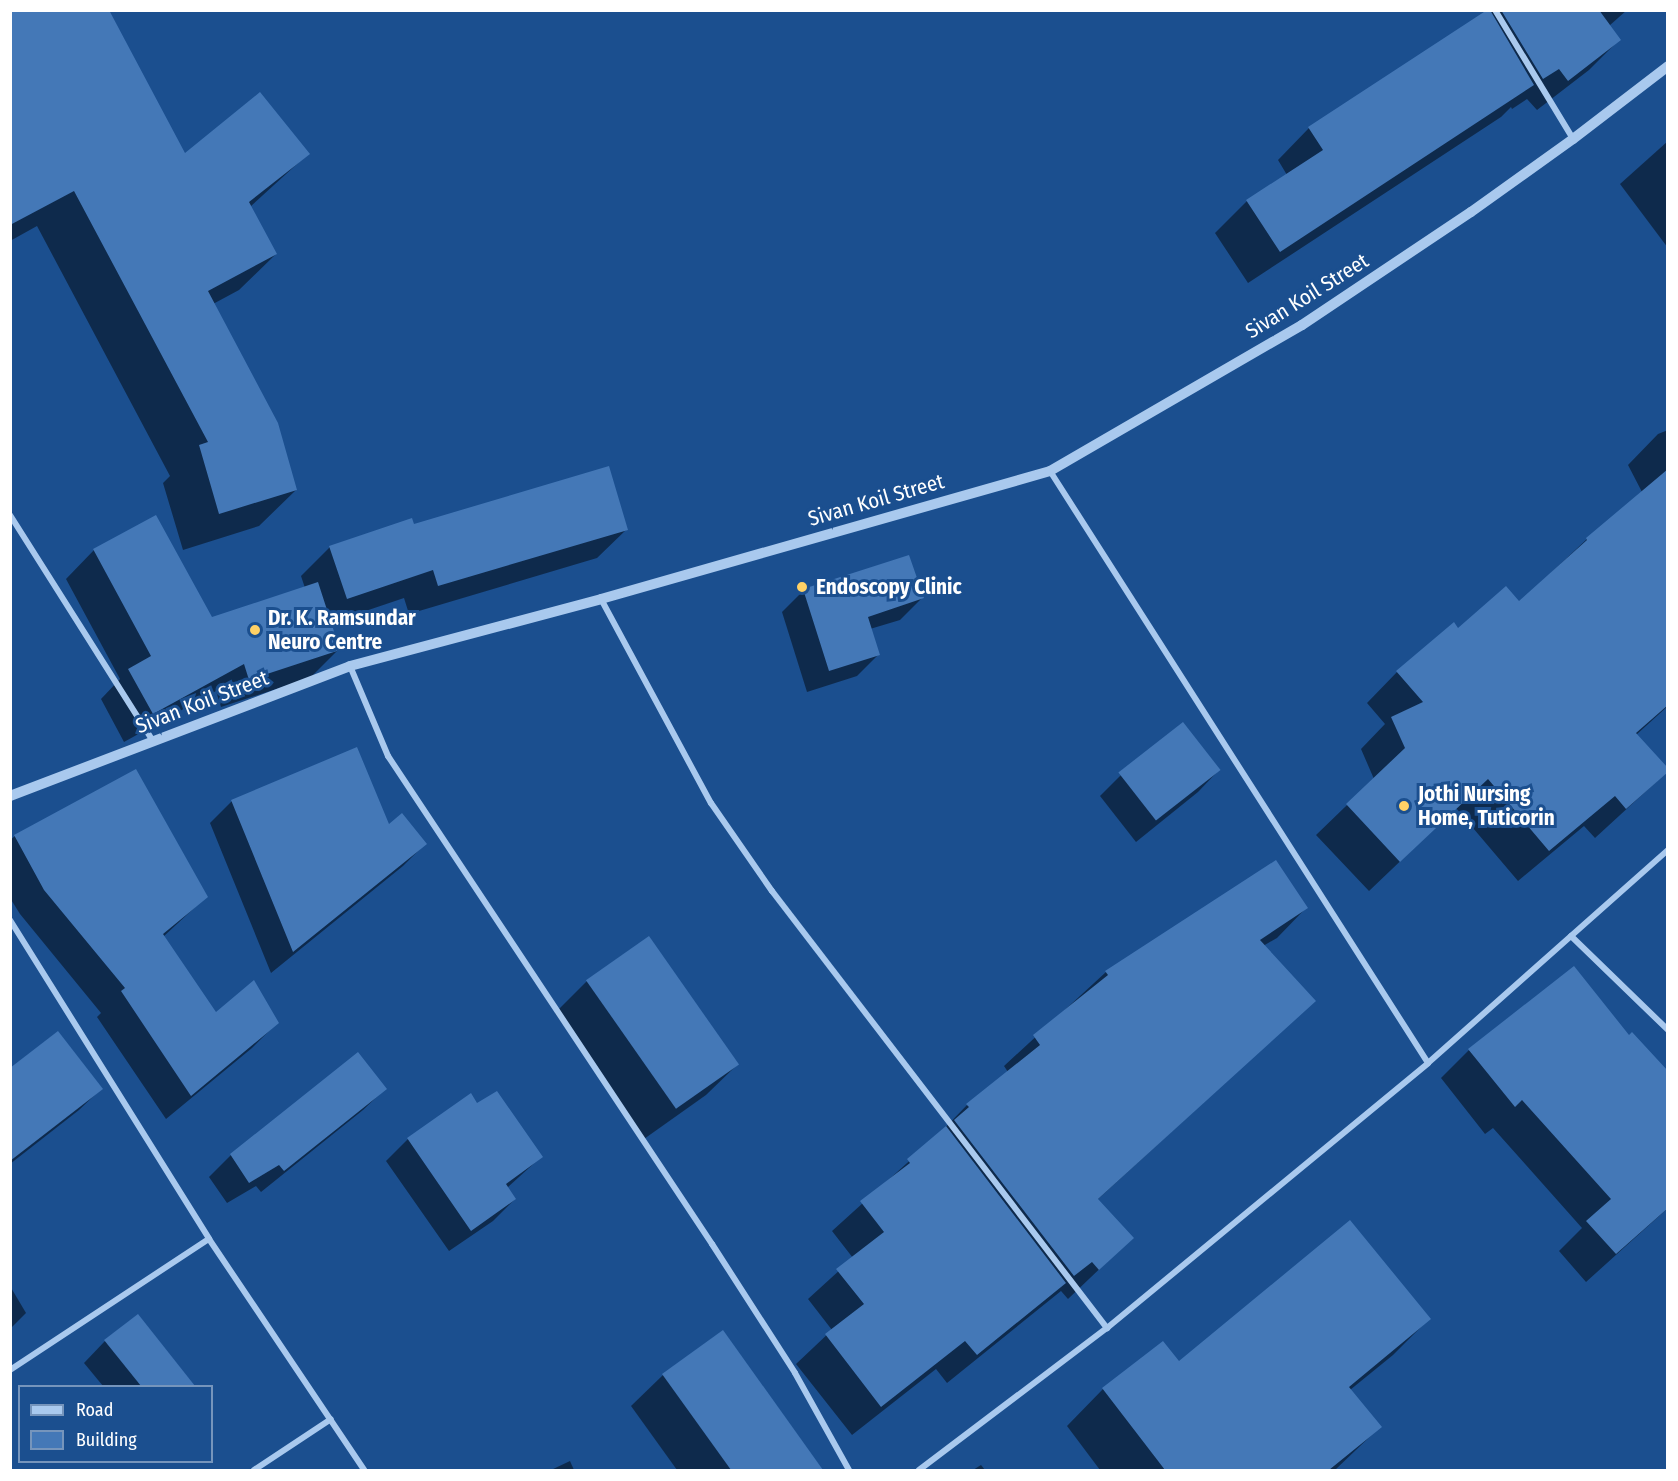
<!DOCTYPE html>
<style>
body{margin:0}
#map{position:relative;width:1678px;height:1481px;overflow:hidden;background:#1b4f8f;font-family:"Fira Sans Condensed",sans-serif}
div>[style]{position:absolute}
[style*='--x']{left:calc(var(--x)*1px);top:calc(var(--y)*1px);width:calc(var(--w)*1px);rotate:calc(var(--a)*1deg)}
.shadow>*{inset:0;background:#0007}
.building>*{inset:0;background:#4478b7;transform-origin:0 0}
.minor>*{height:6px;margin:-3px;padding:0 3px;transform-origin:3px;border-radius:3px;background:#a9c9ee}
.tertiary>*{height:10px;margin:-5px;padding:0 5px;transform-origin:5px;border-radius:5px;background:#a9c9ee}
.dots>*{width:16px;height:16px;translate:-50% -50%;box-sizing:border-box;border:3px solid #1b4f8f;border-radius:50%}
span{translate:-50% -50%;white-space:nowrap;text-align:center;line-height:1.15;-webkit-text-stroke:6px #1b4f8f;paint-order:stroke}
.street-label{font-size:21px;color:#fff}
.poi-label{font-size:21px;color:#fff;font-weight:700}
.left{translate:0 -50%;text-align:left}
.frame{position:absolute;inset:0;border:12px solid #fff;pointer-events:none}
.legend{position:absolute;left:18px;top:1385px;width:195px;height:78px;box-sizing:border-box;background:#1b4f8f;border:2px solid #7695bc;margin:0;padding:8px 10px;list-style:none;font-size:18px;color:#fff}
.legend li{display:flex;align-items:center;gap:12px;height:30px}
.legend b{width:30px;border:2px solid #7695bc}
</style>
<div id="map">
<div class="shadow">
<i style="clip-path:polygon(10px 10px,185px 155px,308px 154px,250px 207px,276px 254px,239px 290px,213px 304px,296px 490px,259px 526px,183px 550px,163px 483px,170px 476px,37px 226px,10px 241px)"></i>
<i style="clip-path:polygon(1490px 10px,1627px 10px,1609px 26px,1619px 40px,1589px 70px,1537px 110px,1527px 99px,1512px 109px,1511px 107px,1501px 117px,1248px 283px,1215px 233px,1247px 201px,1287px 175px,1278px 160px,1309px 128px)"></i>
<i style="clip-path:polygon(1668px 141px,1668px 248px,1620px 184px)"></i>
<i style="clip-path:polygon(1668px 430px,1668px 706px,1636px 735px,1668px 771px,1595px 838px,1584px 826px,1518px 881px,1456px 808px,1369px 891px,1316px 835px,1374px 779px,1361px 749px,1385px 724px,1367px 703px,1397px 672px,1458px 630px,1519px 603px,1587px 539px,1642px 492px,1628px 465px,1658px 434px)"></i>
<i style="clip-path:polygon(627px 529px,597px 558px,409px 614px,404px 598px,330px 623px,339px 649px,310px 678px,221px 707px,216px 691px,124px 742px,101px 699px,120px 679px,66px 579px,94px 550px,211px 619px,305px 588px,301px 576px,330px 547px)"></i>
<i style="clip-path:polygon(804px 590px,922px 598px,900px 620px,870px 629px,879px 654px,857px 676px,807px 692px,782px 612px)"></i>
<i style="clip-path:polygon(356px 749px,388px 826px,425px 844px,403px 866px,271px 973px,210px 823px,232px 801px)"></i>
<i style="clip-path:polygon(1219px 770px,1198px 792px,1136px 842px,1100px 796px,1121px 775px)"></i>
<i style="clip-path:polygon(15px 836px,206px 897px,163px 937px,215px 1015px,277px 1023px,252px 1048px,166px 1119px,97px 1017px,101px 1013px,20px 914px,10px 898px,10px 840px)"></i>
<i style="clip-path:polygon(1306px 908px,1277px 938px,1263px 946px,1314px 1001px,1097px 1200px,1132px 1238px,1068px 1299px,1061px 1291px,947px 1383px,936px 1369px,852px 1435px,796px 1364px,832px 1330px,808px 1299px,853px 1258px,832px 1231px,938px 1135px,967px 1105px,1008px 1072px,1004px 1066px,1106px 972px)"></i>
<i style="clip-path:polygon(587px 981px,738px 1064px,706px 1095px,644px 1139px,555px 1013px)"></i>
<i style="clip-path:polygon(1469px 1050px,1668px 1208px,1586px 1282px,1559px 1251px,1582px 1228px,1493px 1128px,1485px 1134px,1441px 1078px)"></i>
<i style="clip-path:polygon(10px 1070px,101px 1089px,79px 1110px,10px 1164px)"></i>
<i style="clip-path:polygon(385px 1089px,363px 1110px,261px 1192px,256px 1186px,227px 1203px,209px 1177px,231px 1155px)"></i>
<i style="clip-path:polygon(470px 1095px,477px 1105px,541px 1157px,507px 1188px,515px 1199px,493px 1221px,449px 1251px,386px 1161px,408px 1139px)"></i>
<i style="clip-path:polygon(10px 1286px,26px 1313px,10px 1329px)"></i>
<i style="clip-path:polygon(137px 1316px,193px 1386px,103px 1386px,84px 1363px,105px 1341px)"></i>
<i style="clip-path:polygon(1429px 1319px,1393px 1355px,1350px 1390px,1380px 1427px,1335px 1470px,1100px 1470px,1067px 1426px,1103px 1389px,1178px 1363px)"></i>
<i style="clip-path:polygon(723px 1332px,821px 1470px,677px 1470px,631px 1406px,663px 1375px)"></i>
<i style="clip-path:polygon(570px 1461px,574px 1470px,551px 1470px)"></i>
<i style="clip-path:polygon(981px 1465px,985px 1470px,973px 1470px)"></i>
</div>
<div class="building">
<i style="clip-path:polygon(10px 10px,109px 10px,185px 153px,260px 92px,310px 154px,249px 202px,277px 254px,208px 291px,278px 423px,297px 490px,219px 514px,199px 445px,208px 442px,74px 191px,10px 225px)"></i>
<i style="clip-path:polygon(1487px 10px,1490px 10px,1534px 85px,1280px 252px,1246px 200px,1323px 150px,1308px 127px)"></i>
<i style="clip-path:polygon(1501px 10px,1599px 10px,1621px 40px,1568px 81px,1559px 69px,1543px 79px)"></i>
<i style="clip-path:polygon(609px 466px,628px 530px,438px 586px,433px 570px,347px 599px,329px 546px,412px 518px,414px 524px)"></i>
<i style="clip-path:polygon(1668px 469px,1668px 705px,1636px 733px,1668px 768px,1668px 772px,1626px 809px,1615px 796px,1549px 851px,1488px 779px,1400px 862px,1346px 804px,1405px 748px,1391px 717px,1423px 702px,1396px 671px,1454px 622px,1458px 628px,1506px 586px,1519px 601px,1587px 540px,1586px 538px)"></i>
<i style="clip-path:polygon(156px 515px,212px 617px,318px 582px,340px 650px,249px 680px,244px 664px,153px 714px,128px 669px,151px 656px,93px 549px)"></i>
<i style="clip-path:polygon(909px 555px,924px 598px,868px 617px,880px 655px,829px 671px,803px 589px)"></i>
<i style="left:1183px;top:722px;width:61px;height:82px;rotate:52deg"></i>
<i style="clip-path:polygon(357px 747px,389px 824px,402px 813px,427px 844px,293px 952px,231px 800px)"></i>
<i style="clip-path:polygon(136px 769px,208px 897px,163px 934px,216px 1012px,254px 980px,279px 1023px,191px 1096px,121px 991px,125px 988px,44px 890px,14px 835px)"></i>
<i style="clip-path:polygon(1276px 860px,1308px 908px,1260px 940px,1316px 1001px,1098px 1199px,1134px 1238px,1099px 1270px,1092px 1262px,1074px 1276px,954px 1120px,969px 1107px,966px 1104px,1040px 1045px,1033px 1035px,1108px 975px,1105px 971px)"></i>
<i style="left:649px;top:936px;width:157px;height:77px;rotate:55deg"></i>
<i style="clip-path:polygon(1574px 966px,1629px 1035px,1632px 1032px,1668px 1071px,1668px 1208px,1616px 1254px,1586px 1221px,1611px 1199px,1522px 1100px,1515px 1107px,1468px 1049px)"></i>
<i style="clip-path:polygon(58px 1031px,103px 1089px,10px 1161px,10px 1068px)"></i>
<i style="clip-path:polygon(358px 1052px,387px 1089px,284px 1171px,279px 1165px,249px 1183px,230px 1154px)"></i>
<i style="clip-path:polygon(497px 1091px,543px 1157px,506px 1184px,516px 1199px,471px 1231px,407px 1138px,471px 1093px,477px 1103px)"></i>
<i style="clip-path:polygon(946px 1126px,1066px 1283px,977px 1355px,965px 1341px,881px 1407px,825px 1334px,864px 1304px,836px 1269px,884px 1232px,860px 1201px,910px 1163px,907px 1159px)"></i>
<i style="clip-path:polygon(1350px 1220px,1431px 1319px,1349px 1387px,1382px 1427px,1329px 1470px,1165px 1470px,1102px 1388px,1163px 1341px,1179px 1361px)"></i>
<i style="clip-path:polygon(138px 1314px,195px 1386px,141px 1386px,104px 1340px)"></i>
<i style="clip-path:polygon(723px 1330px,823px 1470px,731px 1470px,662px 1374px)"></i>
</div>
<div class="minor">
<i style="--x:1495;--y:10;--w:151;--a:58.8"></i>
<i style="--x:1050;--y:471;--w:702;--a:57.44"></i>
<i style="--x:10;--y:515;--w:267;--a:57.7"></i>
<i style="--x:601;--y:599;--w:232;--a:61.7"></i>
<i style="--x:711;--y:803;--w:107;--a:55.3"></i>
<i style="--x:772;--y:891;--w:551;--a:52.53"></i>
<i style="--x:350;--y:666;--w:98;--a:67.1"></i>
<i style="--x:388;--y:756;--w:586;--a:56.42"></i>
<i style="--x:712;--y:1244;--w:153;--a:57.2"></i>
<i style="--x:795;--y:1373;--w:111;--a:60.9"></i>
<i style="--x:10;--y:920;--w:376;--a:58"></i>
<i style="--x:209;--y:1239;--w:278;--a:56.1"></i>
<i style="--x:1571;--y:936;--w:135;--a:44.1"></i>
<i style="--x:10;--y:1370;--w:238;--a:-33.4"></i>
<i style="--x:254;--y:1470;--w:92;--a:-33.5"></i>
<i style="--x:919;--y:1470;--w:236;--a:-37.1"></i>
<i style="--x:1107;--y:1328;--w:416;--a:-39.5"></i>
<i style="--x:1428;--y:1063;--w:321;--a:-41.6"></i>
</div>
<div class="tertiary">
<i style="--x:10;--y:796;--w:364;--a:-20.9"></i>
<i style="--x:350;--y:666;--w:260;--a:-14.9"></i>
<i style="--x:601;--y:599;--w:467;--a:-15.9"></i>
<i style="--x:1050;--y:471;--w:291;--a:-30.1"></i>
<i style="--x:1302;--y:325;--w:203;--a:-33.8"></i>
<i style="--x:1471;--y:212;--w:125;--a:-35.6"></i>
<i style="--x:1573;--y:139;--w:120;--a:-37.5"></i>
</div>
<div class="dots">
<i style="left:802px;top:587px;background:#ffd166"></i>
<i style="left:255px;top:630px;background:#ffd166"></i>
<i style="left:1404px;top:806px;background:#ffd166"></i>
</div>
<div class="street-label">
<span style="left:1307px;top:296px;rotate:-32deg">Sivan Koil Street</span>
<span style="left:876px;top:500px;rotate:-16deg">Sivan Koil Street</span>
<span style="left:202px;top:702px;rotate:-21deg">Sivan Koil Street</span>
</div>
<div class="poi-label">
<span class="left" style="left:816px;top:587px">Endoscopy Clinic</span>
<span class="left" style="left:268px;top:630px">Dr. K. Ramsundar<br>Neuro Centre</span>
<span class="left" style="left:1418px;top:806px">Jothi Nursing<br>Home, Tuticorin</span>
</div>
<div class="frame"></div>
<ul class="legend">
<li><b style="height:8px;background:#a9c9ee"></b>Road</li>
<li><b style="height:16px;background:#4478b7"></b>Building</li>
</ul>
</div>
